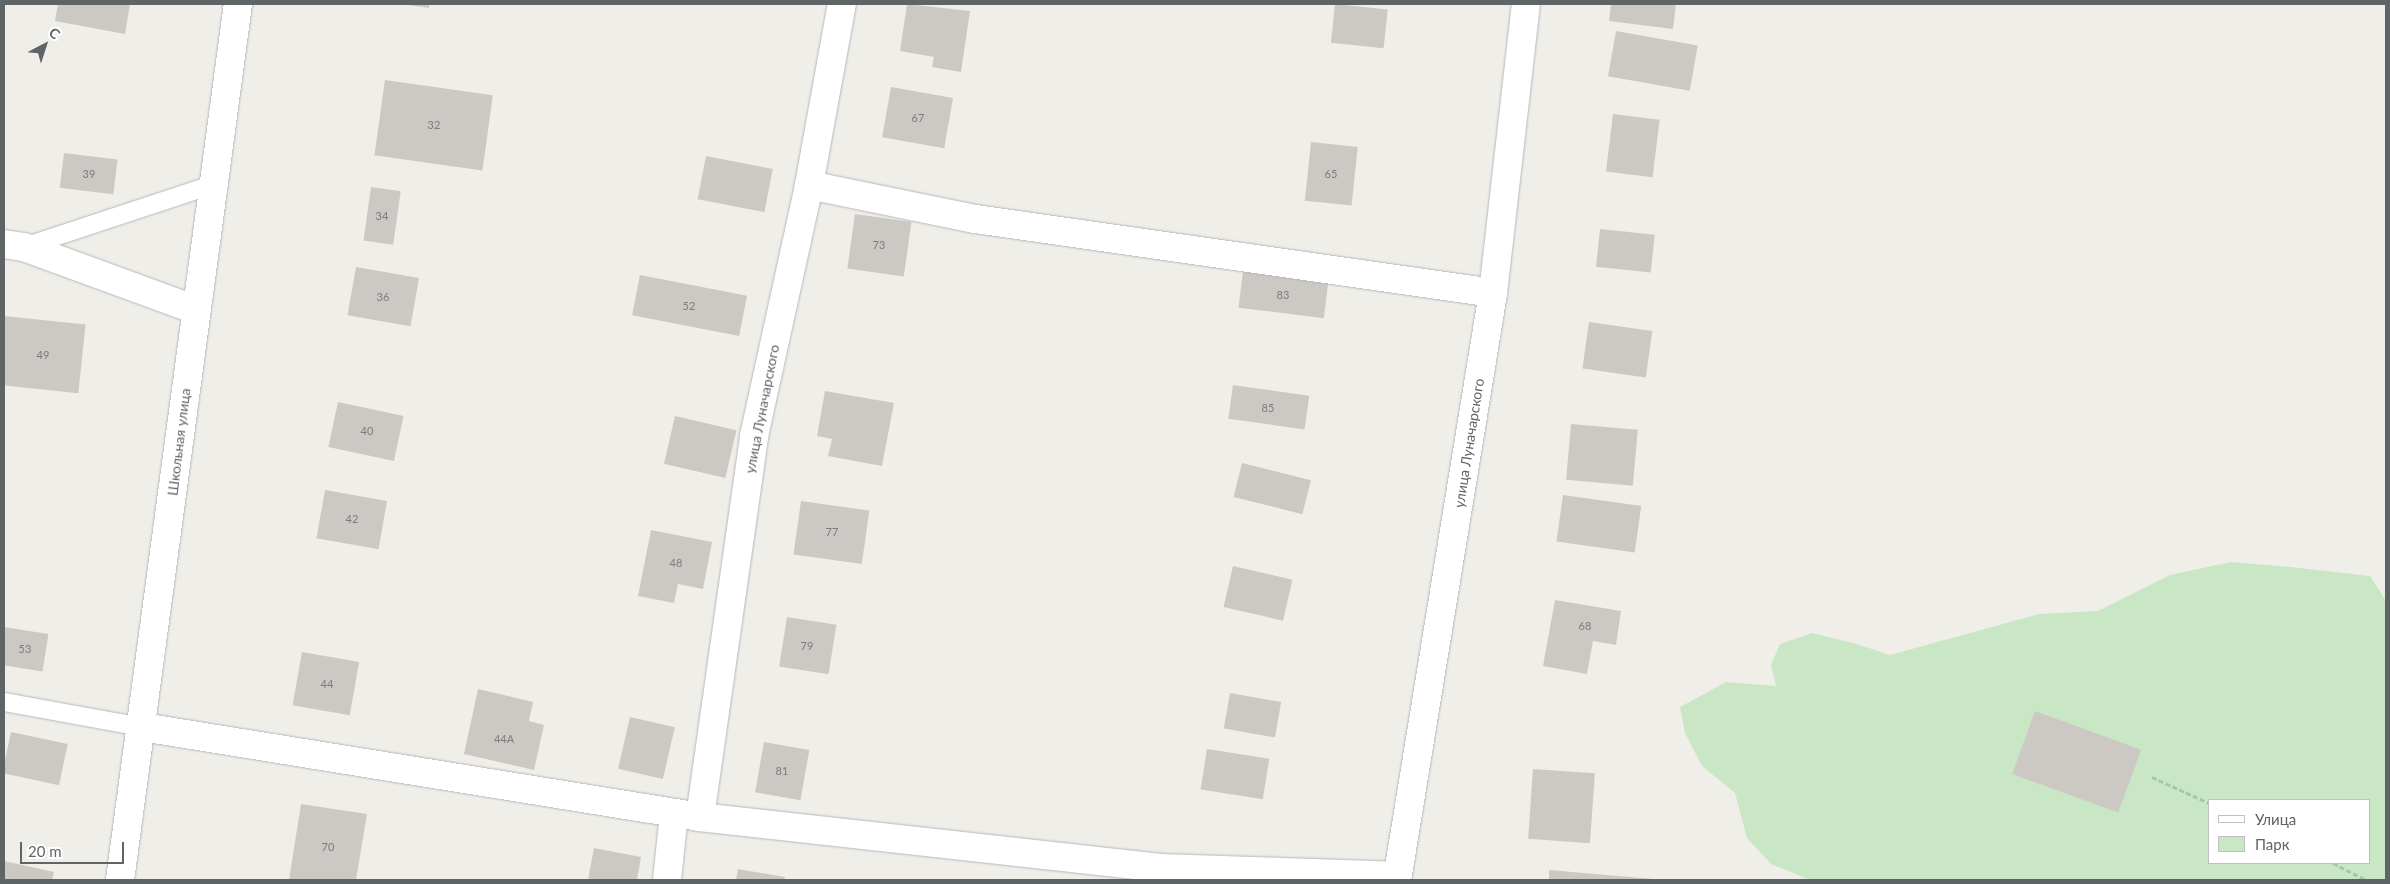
<!DOCTYPE html>
<meta charset="utf-8">
<style>
body{margin:0}
#map{position:relative;width:2390px;height:884px;overflow:hidden;background:#f0eee8;font-family:Lato,sans-serif}
div>[style]{position:absolute}
[style*='--x']{left:calc(var(--x)*1px);top:calc(var(--y)*1px);width:calc(var(--w)*1px);rotate:calc(var(--a)*1deg)}
.green>*{inset:0;background:#c9e7c5}
.building>*{inset:0;background:#ccc9c4;transform-origin:0 0}
.path>*{height:3px;margin-top:-1.5px;transform-origin:0;background:repeating-linear-gradient(90deg,#a0caa7 0 5px,transparent 0 7.5px)}
.roads{filter:drop-shadow(0 0 1px #b5b8bc) drop-shadow(0 0 1px #b5b8bc)}
.lane>*{height:18px;margin:-9px;padding:0 9px;transform-origin:9px;border-radius:9px;background:#fff}
.street>*{height:28px;margin:-14px;padding:0 14px;transform-origin:14px;border-radius:14px;background:#fff}
span{translate:-50% -50%;white-space:nowrap;text-align:center;line-height:1.15;-webkit-text-stroke:4.5px #fff;paint-order:stroke}
.number-label{font-size:11px;color:#7a7d7e}
.number-label span{-webkit-text-stroke-width:0}
.street-label{font-size:14px;color:#5f6467}
.frame{position:absolute;inset:0;border:5px solid #5f6467;pointer-events:none}
.legend{position:absolute;left:2208px;top:799px;width:162px;height:65px;box-sizing:border-box;background:#fff;border:1px solid #bfc1c2;margin:0;padding:6px 9px;list-style:none;font-size:15px;color:#5f6467}
.legend li{display:flex;align-items:center;gap:10px;height:25px}
.legend b{width:25px;border:1px solid #bfc1c2}
.north{position:absolute;left:20px;top:20px;width:50px;height:50px;-webkit-text-stroke:4px #fff;paint-order:stroke;rotate:40deg;font-size:14px;font-weight:700;line-height:20px;text-align:center;color:#5f6467}
.north::after{content:'';display:block;margin:auto;width:18px;height:22px;background:#5f6467;clip-path:polygon(50% 0,100% 100%,50% 72%,0 100%)}
.scale{position:absolute;left:20px;top:842px;width:104px;height:22px;box-sizing:border-box;border:2px solid #5f6467;border-top:0;padding-left:6px;font-size:15px;line-height:18px;white-space:nowrap;color:#5f6467;-webkit-text-stroke:4px #fff;paint-order:stroke}
</style>
<div id="map">
<div class="green">
<i style="clip-path:polygon(evenodd,2231px 562px,2291px 567px,2370px 576px,2386px 601px,2386px 880px,1810px 880px,1771px 864px,1747px 838px,1735px 793px,1702px 766px,1685px 733px,1680px 707px,1726px 682px,1776px 686px,1771px 665px,1780px 644px,1812px 633px,1857px 644px,1890px 655px,2039px 614px,2098px 611px,2170px 575px,2231px 562px,2209px 800px,2369px 800px,2369px 863px,2209px 863px,2209px 800px)"></i>
</div>
<div class="building">
<i style="clip-path:polygon(58px 4px,130px 4px,125px 34px,55px 21px)"></i>
<i style="clip-path:polygon(401px 4px,429px 4px,429px 8px)"></i>
<i style="clip-path:polygon(907px 4px,970px 11px,961px 72px,932px 67px,934px 57px,900px 51px)"></i>
<i style="left:1335px;top:4px;width:53px;height:39px;rotate:6deg"></i>
<i style="clip-path:polygon(1611px 4px,1676px 4px,1673px 29px,1609px 21px)"></i>
<i style="left:1616px;top:31px;width:83px;height:46px;rotate:10deg"></i>
<i style="left:385px;top:80px;width:109px;height:76px;rotate:8deg"></i>
<i style="left:891px;top:87px;width:63px;height:51px;rotate:10deg"></i>
<i style="left:1613px;top:114px;width:47px;height:58px;rotate:7deg"></i>
<i style="left:1311px;top:142px;width:47px;height:59px;rotate:6deg"></i>
<i style="left:64px;top:153px;width:54px;height:35px;rotate:7deg"></i>
<i style="left:706px;top:156px;width:68px;height:44px;rotate:11deg"></i>
<i style="left:371px;top:187px;width:30px;height:54px;rotate:8deg"></i>
<i style="left:855px;top:214px;width:57px;height:55px;rotate:8deg"></i>
<i style="left:1600px;top:229px;width:55px;height:38px;rotate:6deg"></i>
<i style="left:356px;top:267px;width:64px;height:49px;rotate:10deg"></i>
<i style="left:1243px;top:271px;width:86px;height:37px;rotate:7deg"></i>
<i style="left:640px;top:275px;width:109px;height:41px;rotate:11deg"></i>
<i style="left:4px;top:316px;width:82px;height:69px;rotate:6deg"></i>
<i style="left:1589px;top:322px;width:64px;height:47px;rotate:8deg"></i>
<i style="left:1233px;top:385px;width:77px;height:34px;rotate:8deg"></i>
<i style="clip-path:polygon(825px 391px,894px 403px,882px 466px,828px 456px,832px 439px,817px 436px)"></i>
<i style="left:338px;top:402px;width:67px;height:46px;rotate:12deg"></i>
<i style="left:675px;top:416px;width:63px;height:49px;rotate:13deg"></i>
<i style="left:1571px;top:424px;width:67px;height:56px;rotate:5deg"></i>
<i style="left:1242px;top:463px;width:71px;height:35px;rotate:14deg"></i>
<i style="left:325px;top:490px;width:63px;height:49px;rotate:10deg"></i>
<i style="left:1563px;top:495px;width:79px;height:47px;rotate:8deg"></i>
<i style="left:801px;top:501px;width:69px;height:54px;rotate:8deg"></i>
<i style="clip-path:polygon(651px 530px,712px 542px,703px 589px,678px 584px,674px 603px,638px 596px)"></i>
<i style="left:1233px;top:566px;width:61px;height:42px;rotate:13deg"></i>
<i style="clip-path:polygon(1555px 600px,1621px 611px,1616px 645px,1593px 641px,1587px 674px,1543px 666px)"></i>
<i style="left:787px;top:617px;width:50px;height:50px;rotate:9deg"></i>
<i style="left:4px;top:627px;width:45px;height:38px;rotate:9deg"></i>
<i style="left:302px;top:652px;width:58px;height:54px;rotate:10deg"></i>
<i style="clip-path:polygon(478px 689px,533px 702px,529px 721px,544px 725px,534px 770px,464px 754px)"></i>
<i style="left:1230px;top:693px;width:52px;height:36px;rotate:10deg"></i>
<i style="left:2035px;top:711px;width:113px;height:67px;rotate:20deg"></i>
<i style="left:630px;top:717px;width:46px;height:53px;rotate:13deg"></i>
<i style="left:11px;top:732px;width:58px;height:42px;rotate:12deg"></i>
<i style="left:764px;top:742px;width:46px;height:51px;rotate:10deg"></i>
<i style="left:1207px;top:749px;width:63px;height:41px;rotate:9deg"></i>
<i style="left:1533px;top:769px;width:62px;height:70px;rotate:4deg"></i>
<i style="clip-path:polygon(301px 804px,367px 814px,356px 880px,289px 880px)"></i>
<i style="clip-path:polygon(594px 848px,641px 857px,637px 880px,588px 880px)"></i>
<i style="clip-path:polygon(4px 861px,54px 872px,52px 880px,4px 880px)"></i>
<i style="clip-path:polygon(738px 869px,785px 877px,784px 880px,736px 880px)"></i>
<i style="clip-path:polygon(1549px 870px,1653px 879px,1653px 880px,1549px 880px)"></i>
</div>
<div class="path">
<i style="--x:2152;--y:777;--w:63;--a:24.5"></i>
<i style="--x:2333;--y:863;--w:37;--a:27"></i>
</div>
<div class="roads">
<div class="lane">
<i style="--x:24;--y:247;--w:200;--a:-18.3"></i>
<i style="--x:4;--y:702;--w:140;--a:10.3"></i>
</div>
<div class="street">
<i style="--x:809;--y:185;--w:169;--a:11.6"></i>
<i style="--x:975;--y:219;--w:523;--a:8.13"></i>
<i style="--x:4;--y:244;--w:20;--a:9"></i>
<i style="--x:24;--y:247;--w:183;--a:20.1"></i>
<i style="--x:142;--y:727;--w:565;--a:9.16"></i>
<i style="--x:700;--y:817;--w:463;--a:6.3"></i>
<i style="--x:1160;--y:868;--w:237;--a:1.9"></i>
<i style="--x:700;--y:817;--w:385;--a:-81.9"></i>
<i style="--x:754;--y:436;--w:257;--a:-77.6"></i>
<i style="--x:809;--y:185;--w:184;--a:-79.7"></i>
<i style="--x:120;--y:880;--w:884;--a:-82.33"></i>
<i style="--x:667;--y:880;--w:67;--a:-84"></i>
<i style="--x:1397;--y:880;--w:595;--a:-80.71"></i>
<i style="--x:1493;--y:293;--w:291;--a:-83.5"></i>
</div>
</div>
<div class="number-label">
<span style="left:918px;top:118px">67</span>
<span style="left:434px;top:125px">32</span>
<span style="left:89px;top:174px">39</span>
<span style="left:1331px;top:174px">65</span>
<span style="left:382px;top:216px">34</span>
<span style="left:879px;top:245px">73</span>
<span style="left:1283px;top:295px">83</span>
<span style="left:383px;top:297px">36</span>
<span style="left:689px;top:306px">52</span>
<span style="left:43px;top:355px">49</span>
<span style="left:1268px;top:408px">85</span>
<span style="left:367px;top:431px">40</span>
<span style="left:352px;top:519px">42</span>
<span style="left:832px;top:532px">77</span>
<span style="left:676px;top:563px">48</span>
<span style="left:1585px;top:626px">68</span>
<span style="left:807px;top:646px">79</span>
<span style="left:25px;top:649px">53</span>
<span style="left:327px;top:684px">44</span>
<span style="left:504px;top:739px">44А</span>
<span style="left:782px;top:771px">81</span>
<span style="left:328px;top:847px">70</span>
</div>
<div class="street-label">
<span style="left:762px;top:409px;rotate:-79deg">улица Луначарского</span>
<span style="left:179px;top:442px;rotate:-83deg">Школьная улица</span>
<span style="left:1469px;top:443px;rotate:-81deg">улица Луначарского</span>
</div>
<div class="frame"></div>
<ul class="legend">
<li><b style="height:6px;background:#fff"></b>Улица</li>
<li><b style="height:14px;background:#c9e7c5"></b>Парк</li>
</ul>
<div class="north">С</div>
<div class="scale">20 m</div>
</div>
